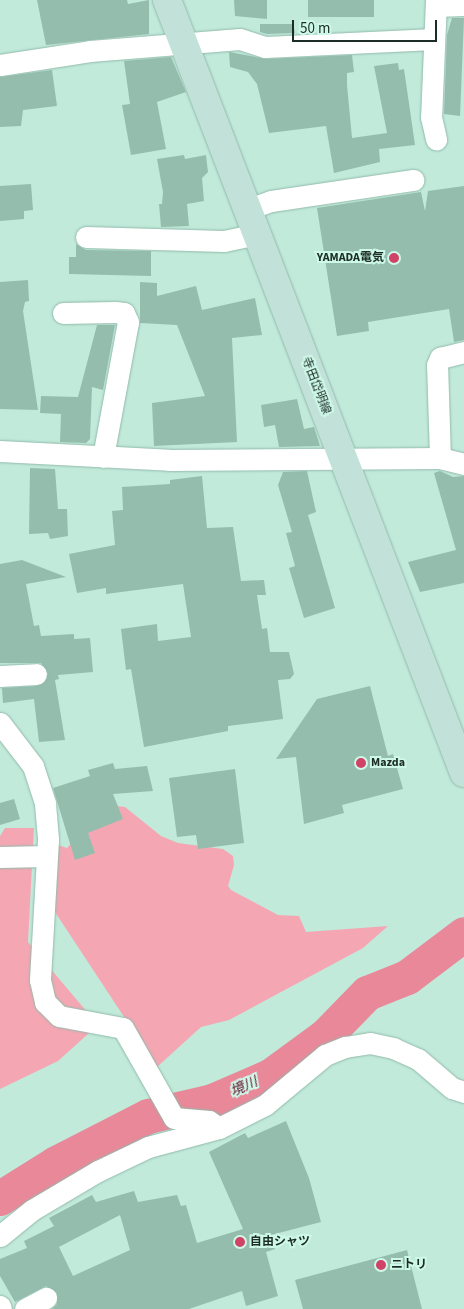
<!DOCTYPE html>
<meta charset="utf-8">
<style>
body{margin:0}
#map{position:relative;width:464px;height:1309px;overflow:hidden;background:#c1eadb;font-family:"Source Sans 3","Noto Sans JP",sans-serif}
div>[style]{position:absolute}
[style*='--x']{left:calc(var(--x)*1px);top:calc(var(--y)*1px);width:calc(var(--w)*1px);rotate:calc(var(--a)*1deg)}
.green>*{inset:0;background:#f4a7b3}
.river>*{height:35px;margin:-17.5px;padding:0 17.5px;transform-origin:17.5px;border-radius:17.5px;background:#e98899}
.building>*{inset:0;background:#95bdae;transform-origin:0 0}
.roads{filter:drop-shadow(0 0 1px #92baab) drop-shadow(0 0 1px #92baab)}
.street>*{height:21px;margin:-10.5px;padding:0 10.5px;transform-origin:10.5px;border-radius:10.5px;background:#fff}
.secondary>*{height:28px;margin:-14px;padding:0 14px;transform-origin:14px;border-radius:14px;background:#c2e2d9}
.dots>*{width:14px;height:14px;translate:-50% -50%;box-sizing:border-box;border:2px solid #cef8e8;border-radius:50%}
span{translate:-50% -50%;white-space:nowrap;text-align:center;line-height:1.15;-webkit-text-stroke:4px #cef8e8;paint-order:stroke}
.poi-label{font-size:12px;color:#1c2c27;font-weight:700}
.right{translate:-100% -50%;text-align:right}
.left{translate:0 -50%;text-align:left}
.street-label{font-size:12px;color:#1c2c27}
.water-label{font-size:14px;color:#6a142d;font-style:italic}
.scale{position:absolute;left:292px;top:20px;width:145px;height:22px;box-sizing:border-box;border:2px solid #1c2c27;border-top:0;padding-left:6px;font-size:15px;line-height:18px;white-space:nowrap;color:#1c2c27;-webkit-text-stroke:4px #cef8e8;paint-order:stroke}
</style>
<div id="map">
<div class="green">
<i style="clip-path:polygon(107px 805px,125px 807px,161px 836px,178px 843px,223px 849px,233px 856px,234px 865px,228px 886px,231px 890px,278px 915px,299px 916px,306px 932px,388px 926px,363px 948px,229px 1020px,201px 1027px,157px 1067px,53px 909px,55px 844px,67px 848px)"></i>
<i style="clip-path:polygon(5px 828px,34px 828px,28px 942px,98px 1025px,58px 1061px,0 1089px,0 836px)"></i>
</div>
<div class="river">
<i style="--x:0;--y:1198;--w:66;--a:-32"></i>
<i style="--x:56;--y:1163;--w:103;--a:-27.1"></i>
<i style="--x:148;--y:1116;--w:66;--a:-13.2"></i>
<i style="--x:212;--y:1101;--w:63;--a:-23.3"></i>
<i style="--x:270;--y:1076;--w:69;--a:-36.2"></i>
<i style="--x:326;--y:1035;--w:59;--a:-45.7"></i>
<i style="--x:367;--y:993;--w:43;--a:-21.8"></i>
<i style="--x:407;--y:977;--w:71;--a:-37"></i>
</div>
<div class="building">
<i style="clip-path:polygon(37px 0,127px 0,128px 4px,149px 0,149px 34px,46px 45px)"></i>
<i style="clip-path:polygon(234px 0,267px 0,267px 19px,235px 16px)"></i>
<i style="left:308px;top:0;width:66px;height:17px"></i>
<i style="clip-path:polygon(452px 18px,464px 18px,460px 116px,444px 114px,447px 35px)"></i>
<i style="clip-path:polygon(260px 24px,293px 24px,295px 33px,267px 34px,260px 32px)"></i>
<i style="clip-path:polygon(229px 52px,266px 59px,352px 55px,354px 72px,347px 73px,347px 85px,352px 138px,387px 133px,374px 66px,398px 63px,399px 70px,404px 69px,415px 145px,379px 149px,380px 162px,334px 173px,326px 126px,269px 133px,257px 84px,248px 72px,230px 67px)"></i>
<i style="clip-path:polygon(171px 57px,186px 92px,157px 102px,166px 149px,131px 155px,122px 105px,130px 104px,124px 61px)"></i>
<i style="clip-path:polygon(52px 70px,57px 106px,23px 110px,21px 126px,0 127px,0 77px)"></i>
<i style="clip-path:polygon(184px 155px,185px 159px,206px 155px,208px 172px,202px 178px,204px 201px,187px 204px,189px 226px,161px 227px,159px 204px,162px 204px,163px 192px,157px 159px)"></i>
<i style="clip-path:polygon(31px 184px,33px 210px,24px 211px,24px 219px,0 221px,0 186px)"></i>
<i style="clip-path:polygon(464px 186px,464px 340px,454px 342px,449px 309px,368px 322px,369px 331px,337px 336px,317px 208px,421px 192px,425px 211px,428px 191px)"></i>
<i style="clip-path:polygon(76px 244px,86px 250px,151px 251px,151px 276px,69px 274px,69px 257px,76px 257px)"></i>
<i style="clip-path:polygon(28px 280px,29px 301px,25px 302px,23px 311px,38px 410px,0 409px,0 282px)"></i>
<i style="clip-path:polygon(140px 282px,157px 283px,157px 296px,196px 286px,202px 310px,255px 298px,262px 335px,232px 338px,237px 442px,154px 446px,152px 403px,205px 396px,177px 325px,140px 323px)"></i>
<i style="clip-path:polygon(97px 325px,115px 325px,103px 390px,92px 387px,90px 439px,86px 443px,60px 442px,61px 414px,40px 413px,41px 396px,78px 397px)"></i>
<i style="clip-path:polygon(297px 399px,304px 429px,314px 427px,320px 446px,279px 447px,275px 425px,264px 427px,261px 405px)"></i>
<i style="clip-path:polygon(30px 468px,55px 469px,58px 509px,67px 509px,68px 536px,50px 539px,48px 533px,29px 534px)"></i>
<i style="clip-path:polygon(307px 471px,316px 512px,308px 515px,335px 608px,304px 618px,289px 568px,295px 566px,286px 533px,292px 532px,278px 485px,283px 472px)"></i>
<i style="clip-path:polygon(440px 471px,453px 477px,464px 476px,464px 583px,420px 592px,408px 562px,456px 550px,434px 473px)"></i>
<i style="clip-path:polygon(202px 476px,207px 528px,233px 527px,241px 581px,264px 580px,266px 595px,257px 595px,262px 629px,267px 628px,270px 652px,289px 652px,294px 674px,290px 679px,278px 680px,283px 719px,228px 726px,228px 731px,144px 747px,131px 669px,126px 670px,121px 629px,157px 624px,158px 641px,191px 637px,183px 584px,106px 594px,106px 588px,77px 593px,69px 554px,115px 545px,112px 511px,123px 510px,122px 487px,170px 484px,170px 480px)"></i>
<i style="clip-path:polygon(22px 560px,66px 577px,26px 584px,34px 626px,39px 625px,41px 636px,74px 634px,74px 639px,90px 638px,93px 672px,58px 675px,59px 679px,55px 680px,65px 740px,39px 742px,34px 699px,3px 703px,2px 688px,37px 686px,48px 674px,41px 663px,0 663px,0 564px)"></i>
<i style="clip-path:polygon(370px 686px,388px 756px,393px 754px,403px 789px,342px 805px,344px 813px,304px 824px,296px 757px,276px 759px,317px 699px)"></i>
<i style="clip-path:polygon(113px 763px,115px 769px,147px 766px,153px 791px,113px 794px,123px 819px,88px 833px,95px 853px,75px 860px,53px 788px,90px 776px,88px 770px)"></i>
<i style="clip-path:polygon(235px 769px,244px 843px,198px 849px,196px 835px,177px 837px,169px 778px)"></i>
<i style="clip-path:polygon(14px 799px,20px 819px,0 825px,0 803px)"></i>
<i style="clip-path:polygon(evenodd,286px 1121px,309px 1178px,321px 1222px,271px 1235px,275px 1249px,266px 1252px,278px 1296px,246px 1306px,242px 1291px,189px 1309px,52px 1309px,57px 1304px,57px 1293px,46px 1286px,15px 1302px,0 1276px,0 1259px,27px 1248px,24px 1241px,54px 1226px,49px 1218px,92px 1195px,96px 1202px,134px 1191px,138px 1202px,177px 1195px,181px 1206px,186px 1205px,197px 1243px,243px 1229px,209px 1152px,245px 1133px,248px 1138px,286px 1121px,120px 1215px,130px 1250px,73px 1276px,59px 1247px,120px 1215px)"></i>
<i style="clip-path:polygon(407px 1250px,422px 1309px,303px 1309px,295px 1280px)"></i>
</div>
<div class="roads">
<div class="street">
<i style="--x:436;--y:0;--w:117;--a:92.4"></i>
<i style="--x:431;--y:117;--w:23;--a:77"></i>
<i style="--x:436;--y:6;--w:28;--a:-2"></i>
<i style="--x:0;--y:65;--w:91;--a:-8.8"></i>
<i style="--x:90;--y:51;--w:150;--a:-4.6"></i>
<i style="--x:240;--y:39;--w:26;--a:18"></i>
<i style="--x:265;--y:47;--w:169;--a:-2.7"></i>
<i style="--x:248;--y:209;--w:24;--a:-19"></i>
<i style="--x:271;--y:201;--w:144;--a:-8.4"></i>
<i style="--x:86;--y:237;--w:138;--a:1.7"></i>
<i style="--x:224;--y:241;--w:34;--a:-12"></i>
<i style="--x:63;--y:313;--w:52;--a:-1.1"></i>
<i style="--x:115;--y:312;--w:9;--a:6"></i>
<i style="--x:124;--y:313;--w:10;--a:66"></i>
<i style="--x:128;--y:322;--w:137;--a:100.5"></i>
<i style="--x:0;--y:451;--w:169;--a:3"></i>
<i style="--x:169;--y:460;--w:271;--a:-0.4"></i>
<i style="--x:440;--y:458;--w:25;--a:14"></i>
<i style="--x:440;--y:458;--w:93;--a:-91.8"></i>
<i style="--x:437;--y:365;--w:8;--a:-67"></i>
<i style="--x:440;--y:358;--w:25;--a:-14"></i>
<i style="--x:0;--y:676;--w:36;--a:-3"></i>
<i style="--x:0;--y:723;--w:54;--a:52.5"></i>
<i style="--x:33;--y:766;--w:40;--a:72"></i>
<i style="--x:45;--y:804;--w:36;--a:85"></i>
<i style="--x:48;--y:840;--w:140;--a:93.3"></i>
<i style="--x:40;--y:980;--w:23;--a:77"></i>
<i style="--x:45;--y:1002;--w:20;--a:45"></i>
<i style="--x:59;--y:1016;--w:65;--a:10.6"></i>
<i style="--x:123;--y:1028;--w:103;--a:60.5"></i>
<i style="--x:174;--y:1118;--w:35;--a:5"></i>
<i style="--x:209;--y:1121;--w:12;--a:35"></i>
<i style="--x:0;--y:857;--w:47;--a:-1.2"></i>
<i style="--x:0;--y:1236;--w:41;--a:-39.1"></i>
<i style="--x:32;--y:1210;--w:77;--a:-30.6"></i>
<i style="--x:98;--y:1171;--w:55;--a:-25.6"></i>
<i style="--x:148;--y:1147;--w:73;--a:-15"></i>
<i style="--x:219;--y:1128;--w:51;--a:-26.6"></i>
<i style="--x:265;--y:1105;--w:78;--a:-39.8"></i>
<i style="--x:325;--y:1055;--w:22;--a:-22"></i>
<i style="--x:345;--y:1047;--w:25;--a:-9"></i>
<i style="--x:370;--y:1043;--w:24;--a:12"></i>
<i style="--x:393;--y:1048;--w:27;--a:24"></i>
<i style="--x:418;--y:1059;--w:45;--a:40.5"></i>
<i style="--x:452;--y:1088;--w:13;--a:18"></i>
<i style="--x:0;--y:1306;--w:3;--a:72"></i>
<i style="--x:25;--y:1309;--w:24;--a:-28"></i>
</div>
<div class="secondary">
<i style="--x:167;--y:0;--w:828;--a:68.98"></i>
</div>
</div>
<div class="dots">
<i style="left:394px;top:258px;background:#d14267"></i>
<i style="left:361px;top:763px;background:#d14267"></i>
<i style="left:240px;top:1242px;background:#d14267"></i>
<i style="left:381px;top:1265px;background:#d14267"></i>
</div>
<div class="poi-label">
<span class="right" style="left:384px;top:258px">YAMADA電気</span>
<span class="left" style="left:371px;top:763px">Mazda</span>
<span class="left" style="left:250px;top:1242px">自由シャツ</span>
<span class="left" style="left:391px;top:1265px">ニトリ</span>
</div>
<div class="street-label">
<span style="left:316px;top:386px;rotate:69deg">寺田岱明線</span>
</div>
<div class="water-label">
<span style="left:244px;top:1087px;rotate:-24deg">境川</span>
</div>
<div class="scale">50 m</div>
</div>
